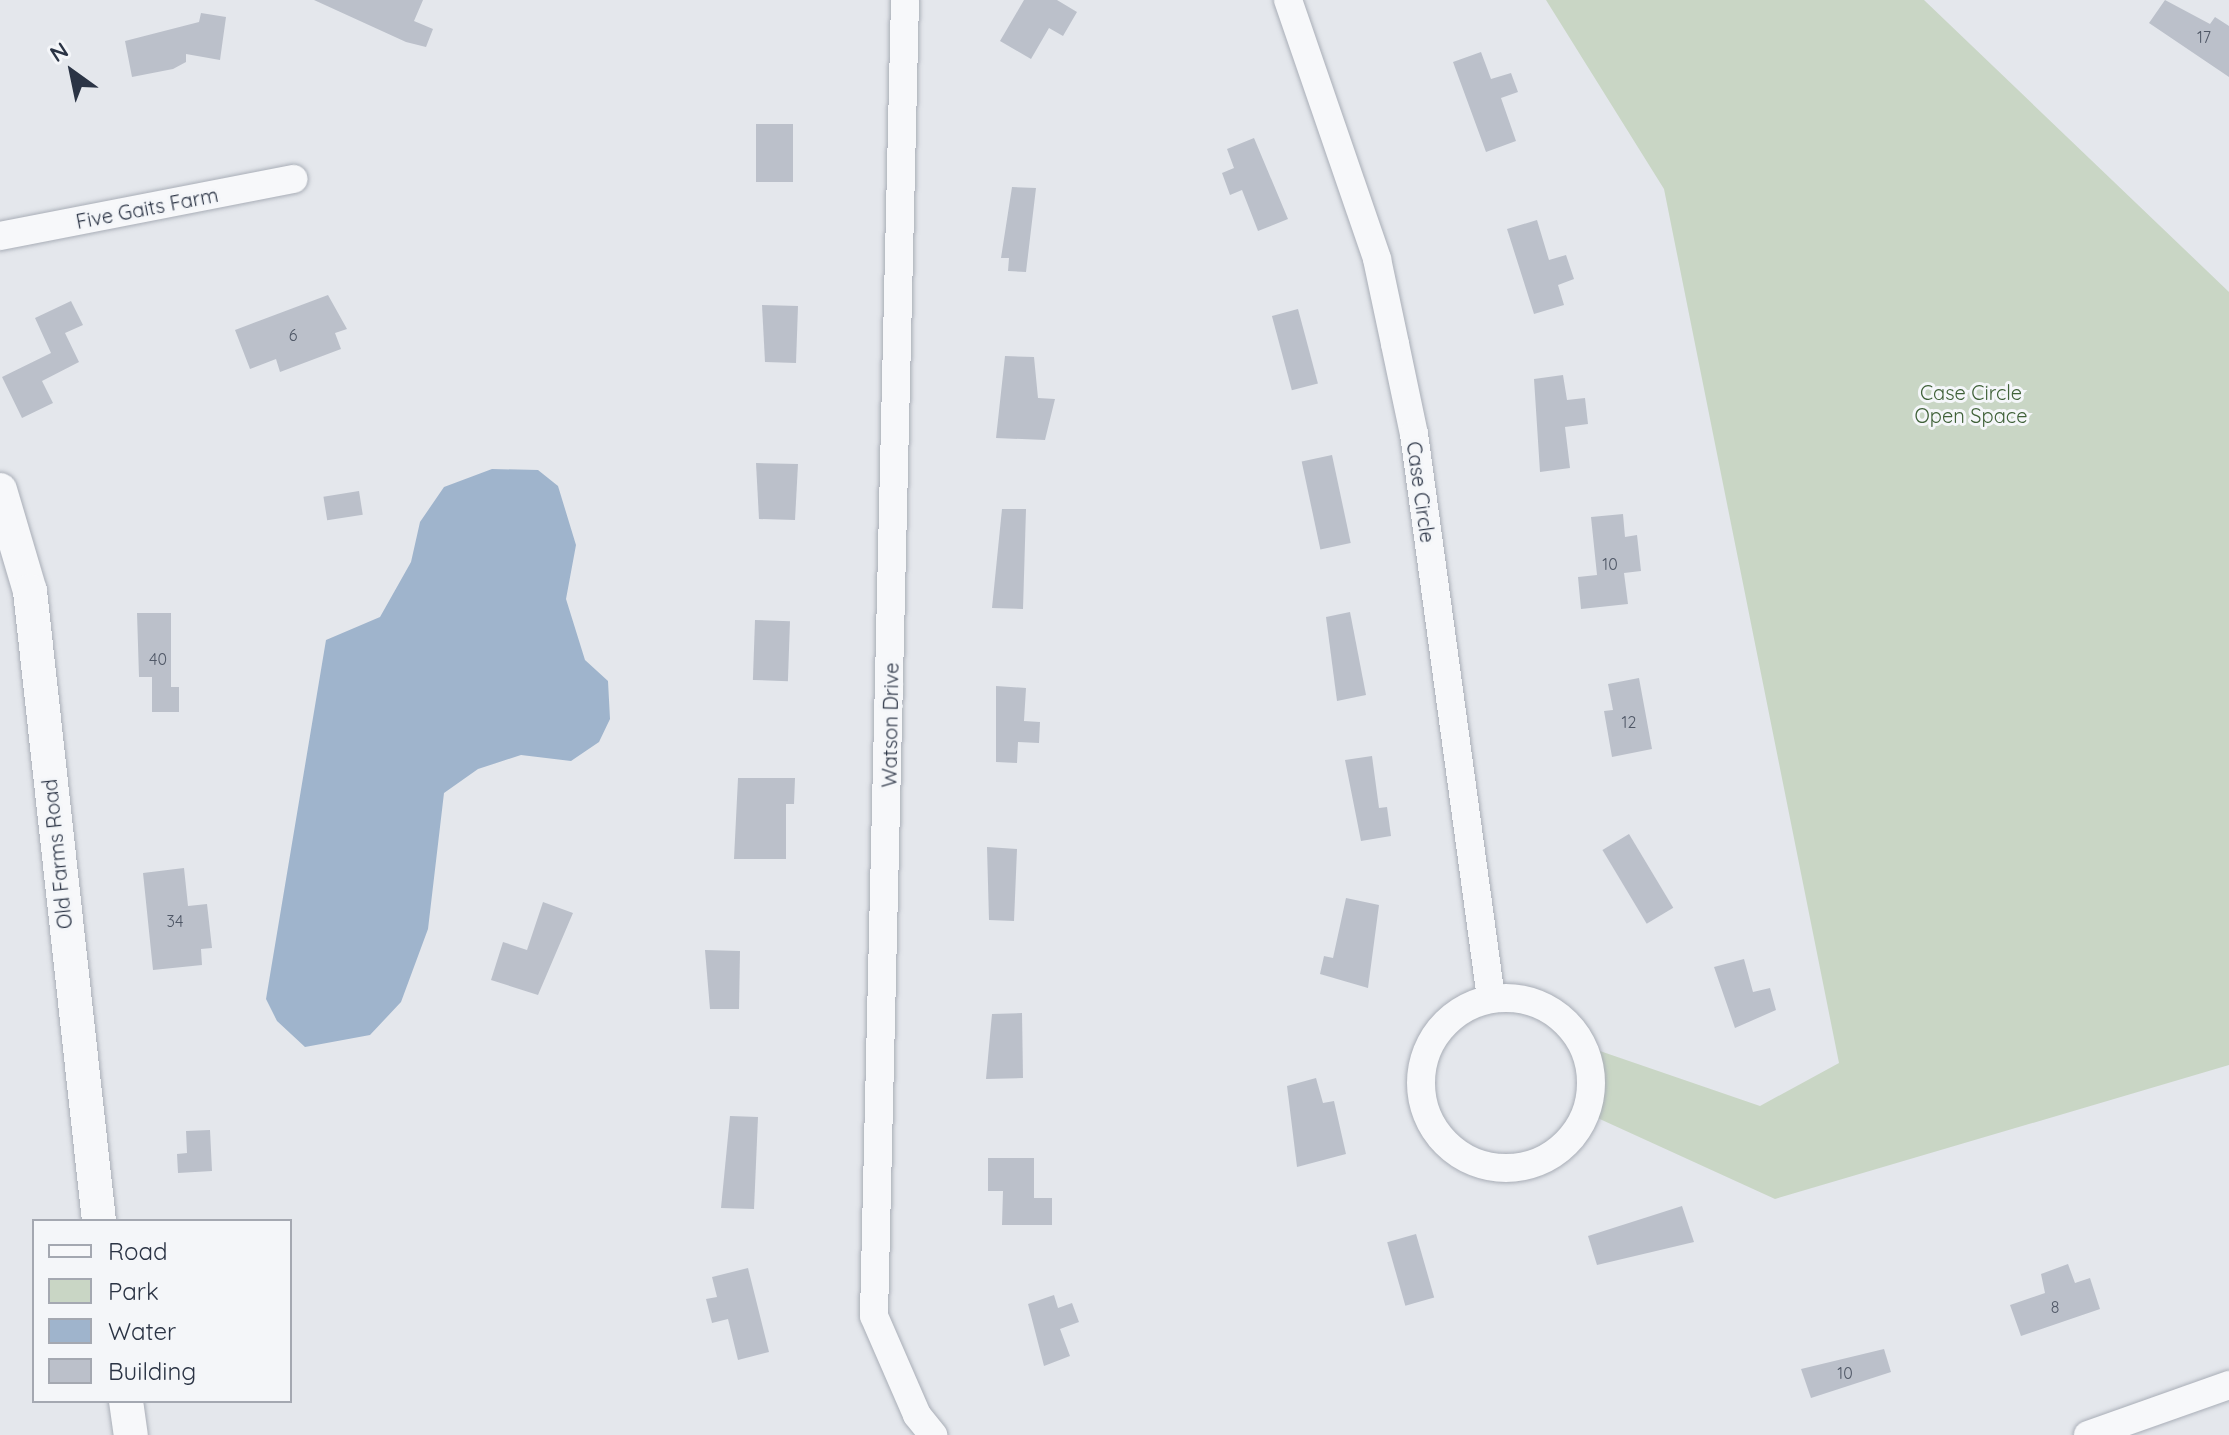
<!DOCTYPE html>
<style>
body{margin:0}
#map{position:relative;width:2229px;height:1435px;overflow:hidden;background:#e4e7ec;font-family:Quicksand,sans-serif}
div>[style]{position:absolute}
[style*='--x']{left:calc(var(--x)*1px);top:calc(var(--y)*1px);width:calc(var(--w)*1px);rotate:calc(var(--a)*1deg)}
.green>*{inset:0;background:#c9d6c5}
.water>*{inset:0;background:#9fb4cc}
.building>*{inset:0;background:#bbc0ca;transform-origin:0 0}
.roads{filter:drop-shadow(0 0 2px #a9aeb7) drop-shadow(0 0 2px #a9aeb7)}
.minor>*{height:28px;margin:-14px;padding:0 14px;transform-origin:14px;border-radius:14px;background:#f7f8fa}
.minor>.ring{margin:-14px;padding:0;box-sizing:content-box;background:none;border:28px solid #f7f8fa;border-radius:50%}
.tertiary>*{height:34px;margin:-17px;padding:0 17px;transform-origin:17px;border-radius:17px;background:#f7f8fa}
span{translate:-50% -50%;white-space:nowrap;text-align:center;line-height:1.15;-webkit-text-stroke:6px #f4f6f9;paint-order:stroke}
.number-label{font-size:16px;color:#4f5766}
.number-label span{-webkit-text-stroke-width:0}
.street-label{font-size:20px;color:#2b3445}
.park-label{font-size:20px;color:#3f6138}
.legend{position:absolute;left:32px;top:1219px;width:260px;height:184px;box-sizing:border-box;background:#f4f6f9;border:2px solid #a4a8b1;margin:0;padding:10px 14px;list-style:none;font-size:24px;color:#2b3445}
.legend li{display:flex;align-items:center;gap:16px;height:40px}
.legend b{width:40px;border:2px solid #a4a8b1}
.north{position:absolute;left:32px;top:32px;width:80px;height:80px;-webkit-text-stroke:6px #f4f6f9;paint-order:stroke;rotate:327deg;font-size:22px;font-weight:700;line-height:32px;text-align:center;color:#2b3445}
.north::after{content:'';display:block;margin:auto;width:28px;height:36px;background:#2b3445;clip-path:polygon(50% 0,100% 100%,50% 72%,0 100%)}
</style>
<div id="map">
<div class="green">
<i style="clip-path:polygon(1546px 0,1924px 0,2229px 292px,2229px 1065px,1775px 1199px,1591px 1115px,1603px 1083px,1597px 1050px,1760px 1106px,1839px 1063px,1664px 189px)"></i>
</div>
<div class="water">
<i style="clip-path:polygon(492px 469px,538px 470px,558px 486px,576px 545px,566px 599px,585px 660px,608px 681px,610px 719px,599px 742px,571px 761px,521px 755px,478px 769px,444px 793px,428px 929px,401px 1002px,370px 1035px,305px 1047px,277px 1021px,266px 999px,326px 640px,380px 617px,411px 562px,420px 522px,444px 487px)"></i>
</div>
<div class="building">
<i style="clip-path:polygon(314px 0,423px 0,414px 21px,433px 29px,426px 47px,406px 42px)"></i>
<i style="clip-path:polygon(1024px 0,1057px 0,1077px 12px,1063px 36px,1049px 28px,1031px 59px,1000px 41px)"></i>
<i style="clip-path:polygon(2165px 0,2210px 24px,2215px 17px,2229px 26px,2229px 77px,2149px 23px)"></i>
<i style="clip-path:polygon(201px 13px,226px 17px,220px 60px,186px 54px,186px 62px,173px 69px,132px 77px,125px 41px,199px 22px)"></i>
<i style="clip-path:polygon(1481px 52px,1491px 79px,1511px 73px,1518px 92px,1501px 98px,1516px 141px,1486px 152px,1453px 62px)"></i>
<i style="left:756px;top:124px;width:37px;height:58px"></i>
<i style="clip-path:polygon(1254px 138px,1288px 219px,1258px 231px,1242px 190px,1230px 195px,1222px 173px,1234px 168px,1227px 149px)"></i>
<i style="clip-path:polygon(1012px 187px,1036px 188px,1026px 272px,1008px 271px,1009px 258px,1001px 258px)"></i>
<i style="clip-path:polygon(1537px 220px,1549px 260px,1566px 255px,1574px 279px,1558px 285px,1564px 305px,1534px 314px,1507px 229px)"></i>
<i style="clip-path:polygon(328px 295px,347px 329px,335px 333px,341px 349px,280px 372px,276px 359px,250px 369px,235px 330px)"></i>
<i style="clip-path:polygon(71px 301px,83px 325px,65px 333px,79px 362px,42px 381px,53px 403px,22px 418px,2px 377px,51px 353px,35px 318px)"></i>
<i style="clip-path:polygon(762px 305px,798px 306px,796px 363px,765px 362px)"></i>
<i style="left:1298px;top:309px;width:77px;height:27px;rotate:75deg"></i>
<i style="clip-path:polygon(1005px 356px,1034px 357px,1038px 398px,1055px 399px,1045px 440px,996px 438px)"></i>
<i style="clip-path:polygon(1563px 375px,1567px 400px,1585px 398px,1588px 424px,1565px 427px,1570px 468px,1540px 472px,1534px 379px)"></i>
<i style="left:1332px;top:455px;width:90px;height:31px;rotate:78deg"></i>
<i style="clip-path:polygon(756px 463px,798px 464px,795px 520px,759px 519px)"></i>
<i style="left:359px;top:491px;width:24px;height:36px;rotate:81deg"></i>
<i style="clip-path:polygon(1002px 509px,1026px 509px,1023px 609px,992px 608px)"></i>
<i style="clip-path:polygon(1623px 514px,1625px 537px,1637px 535px,1641px 571px,1624px 573px,1628px 604px,1581px 609px,1578px 577px,1597px 575px,1591px 517px)"></i>
<i style="clip-path:polygon(1350px 612px,1366px 695px,1337px 701px,1326px 617px)"></i>
<i style="clip-path:polygon(137px 613px,171px 613px,171px 687px,179px 687px,179px 712px,152px 712px,152px 677px,139px 677px)"></i>
<i style="left:755px;top:620px;width:35px;height:60px;rotate:2deg"></i>
<i style="clip-path:polygon(1639px 678px,1652px 749px,1612px 757px,1604px 711px,1613px 710px,1608px 684px)"></i>
<i style="clip-path:polygon(996px 686px,1026px 688px,1024px 721px,1040px 722px,1039px 743px,1018px 742px,1017px 763px,996px 762px)"></i>
<i style="clip-path:polygon(1372px 756px,1379px 808px,1387px 807px,1391px 836px,1361px 841px,1345px 760px)"></i>
<i style="clip-path:polygon(738px 778px,795px 778px,794px 804px,786px 804px,786px 859px,734px 859px)"></i>
<i style="left:1629px;top:834px;width:86px;height:31px;rotate:59deg"></i>
<i style="clip-path:polygon(987px 847px,1017px 849px,1014px 921px,989px 920px)"></i>
<i style="clip-path:polygon(184px 868px,188px 906px,207px 904px,212px 948px,201px 949px,202px 965px,153px 970px,143px 873px)"></i>
<i style="clip-path:polygon(1346px 898px,1379px 905px,1368px 988px,1320px 974px,1324px 956px,1333px 958px)"></i>
<i style="clip-path:polygon(543px 902px,573px 913px,538px 995px,491px 980px,503px 942px,527px 950px)"></i>
<i style="clip-path:polygon(705px 950px,740px 951px,739px 1009px,710px 1009px)"></i>
<i style="clip-path:polygon(1744px 959px,1753px 992px,1770px 988px,1776px 1010px,1735px 1028px,1714px 967px)"></i>
<i style="clip-path:polygon(1022px 1013px,1023px 1078px,986px 1079px,992px 1014px)"></i>
<i style="clip-path:polygon(1316px 1078px,1323px 1103px,1334px 1101px,1346px 1154px,1297px 1167px,1287px 1086px)"></i>
<i style="clip-path:polygon(730px 1116px,758px 1117px,754px 1209px,721px 1208px)"></i>
<i style="clip-path:polygon(210px 1130px,212px 1171px,178px 1173px,177px 1154px,187px 1153px,186px 1131px)"></i>
<i style="clip-path:polygon(988px 1158px,1034px 1158px,1034px 1198px,1052px 1198px,1052px 1225px,1002px 1225px,1003px 1191px,988px 1191px)"></i>
<i style="clip-path:polygon(1682px 1206px,1694px 1242px,1597px 1265px,1588px 1236px)"></i>
<i style="left:1416px;top:1234px;width:66px;height:30px;rotate:74deg"></i>
<i style="clip-path:polygon(2068px 1264px,2075px 1283px,2090px 1278px,2100px 1309px,2021px 1336px,2010px 1305px,2045px 1293px,2041px 1274px)"></i>
<i style="clip-path:polygon(748px 1268px,769px 1352px,738px 1360px,728px 1319px,712px 1323px,706px 1299px,717px 1297px,712px 1277px)"></i>
<i style="clip-path:polygon(1054px 1295px,1058px 1308px,1072px 1303px,1079px 1322px,1060px 1329px,1070px 1356px,1044px 1366px,1028px 1304px)"></i>
<i style="clip-path:polygon(1884px 1349px,1891px 1372px,1811px 1398px,1801px 1369px)"></i>
</div>
<div class="roads">
<div class="minor">
<i style="--x:905;--y:0;--w:1316;--a:91.35"></i>
<i style="--x:874;--y:1316;--w:108;--a:66.5"></i>
<i style="--x:917;--y:1415;--w:26;--a:51"></i>
<i style="--x:1288;--y:0;--w:274;--a:71"></i>
<i style="--x:1377;--y:259;--w:87;--a:78"></i>
<i style="--x:1395;--y:344;--w:92;--a:78.1"></i>
<i style="--x:1414;--y:434;--w:569;--a:82.23"></i>
<i style="--x:0;--y:236;--w:299;--a:-11"></i>
<i class="ring" style="left:1421px;top:998px;width:142px;height:142px"></i>
<i style="--x:2088;--y:1435;--w:150;--a:-19.5"></i>
</div>
<div class="tertiary">
<i style="--x:0;--y:490;--w:105;--a:73.5"></i>
<i style="--x:30;--y:591;--w:634;--a:83.75"></i>
<i style="--x:126;--y:1401;--w:34;--a:82"></i>
</div>
</div>
<div class="number-label">
<span style="left:2204px;top:37px">17</span>
<span style="left:293px;top:335px">6</span>
<span style="left:1610px;top:564px">10</span>
<span style="left:158px;top:659px">40</span>
<span style="left:1629px;top:722px">12</span>
<span style="left:175px;top:921px">34</span>
<span style="left:2055px;top:1307px">8</span>
<span style="left:1845px;top:1373px">10</span>
</div>
<div class="street-label">
<span style="left:147px;top:208px;rotate:-11deg">Five Gaits Farm</span>
<span style="left:1421px;top:492px;rotate:82deg">Case Circle</span>
<span style="left:890px;top:725px;rotate:-89deg">Watson Drive</span>
<span style="left:57px;top:854px;rotate:-96deg">Old Farms Road</span>
</div>
<div class="park-label">
<span style="left:1971px;top:404px">Case Circle<br>Open Space</span>
</div>
<ul class="legend">
<li><b style="height:10px;background:#f7f8fa"></b>Road</li>
<li><b style="height:22px;background:#c9d6c5"></b>Park</li>
<li><b style="height:22px;background:#9fb4cc"></b>Water</li>
<li><b style="height:22px;background:#bbc0ca"></b>Building</li>
</ul>
<div class="north">N</div>
</div>
